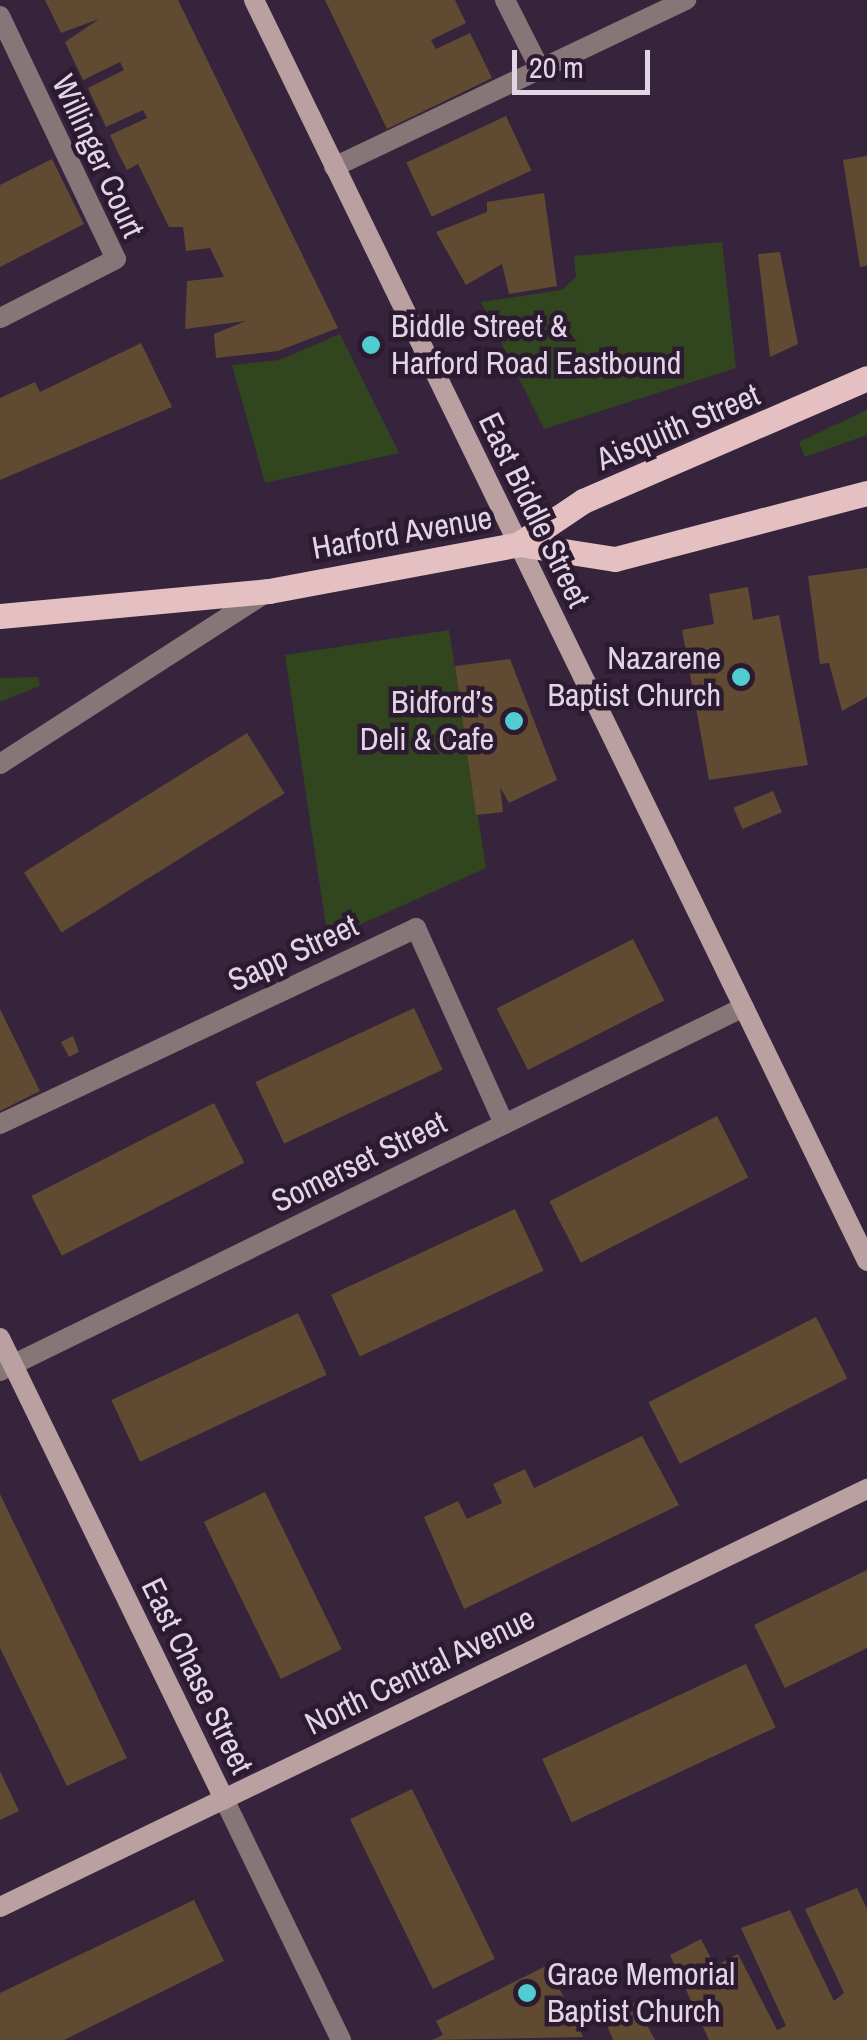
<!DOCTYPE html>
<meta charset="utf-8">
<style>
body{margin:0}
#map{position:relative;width:867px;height:2040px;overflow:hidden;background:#36243c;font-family:"Archivo Narrow",sans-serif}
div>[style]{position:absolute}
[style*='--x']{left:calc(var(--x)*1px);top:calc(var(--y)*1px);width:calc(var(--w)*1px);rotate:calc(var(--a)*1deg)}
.green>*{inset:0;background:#31461f}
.building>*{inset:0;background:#614a32;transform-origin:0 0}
.lane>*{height:20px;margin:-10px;padding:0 10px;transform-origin:10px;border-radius:10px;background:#877677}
.street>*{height:20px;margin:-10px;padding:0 10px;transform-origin:10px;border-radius:10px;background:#877677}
.secondary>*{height:20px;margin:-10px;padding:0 10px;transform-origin:10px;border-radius:10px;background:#bba0a1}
.primary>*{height:25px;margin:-12.5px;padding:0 12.5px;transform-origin:12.5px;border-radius:12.5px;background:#e4c0c2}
.dots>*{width:28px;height:28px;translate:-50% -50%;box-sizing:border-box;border:5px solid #2c1a31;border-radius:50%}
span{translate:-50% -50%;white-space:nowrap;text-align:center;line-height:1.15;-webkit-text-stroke:9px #2c1a31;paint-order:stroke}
.street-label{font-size:32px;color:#e2d6e6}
.poi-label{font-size:32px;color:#e2d6e6}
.left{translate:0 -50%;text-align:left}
.right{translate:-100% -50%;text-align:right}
.scale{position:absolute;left:512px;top:50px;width:138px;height:45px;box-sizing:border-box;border:5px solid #e2d6e6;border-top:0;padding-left:12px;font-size:30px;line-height:35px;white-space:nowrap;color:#e2d6e6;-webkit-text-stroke:8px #2c1a31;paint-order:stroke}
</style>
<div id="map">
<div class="green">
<i style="clip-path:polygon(722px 242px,736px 368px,544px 429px,481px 302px,562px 290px,576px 277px,574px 256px)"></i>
<i style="clip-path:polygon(340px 334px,399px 453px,265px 483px,232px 365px,279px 360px)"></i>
<i style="clip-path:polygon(867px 410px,867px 435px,805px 457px,799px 442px)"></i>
<i style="clip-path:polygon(449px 630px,486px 868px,328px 939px,285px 655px)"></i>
<i style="clip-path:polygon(38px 677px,40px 686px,0 702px,0 678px)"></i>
</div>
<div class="building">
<i style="clip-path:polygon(45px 0,178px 0,338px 328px,278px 351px,216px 358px,214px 334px,246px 321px,185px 329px,187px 281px,224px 277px,210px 248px,186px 251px,183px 227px,169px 227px,138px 164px,127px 170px,118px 153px,110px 135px,147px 118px,143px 110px,106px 127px,88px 88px,124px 70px,120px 62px,83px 80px,65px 42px,99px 19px,61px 33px)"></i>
<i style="clip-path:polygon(325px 0,455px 0,466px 23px,431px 40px,436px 49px,470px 33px,492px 78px,387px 129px)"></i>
<i style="left:506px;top:116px;width:60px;height:110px;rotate:65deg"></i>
<i style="clip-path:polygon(867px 156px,867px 266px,860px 267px,843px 160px)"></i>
<i style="clip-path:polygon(52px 159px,84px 224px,0 267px,0 185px)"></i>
<i style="clip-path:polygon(544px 193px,557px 286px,509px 294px,502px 264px,466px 285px,436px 232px,487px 212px,487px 202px)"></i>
<i style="clip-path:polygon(780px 252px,798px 344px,770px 357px,758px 254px)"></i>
<i style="clip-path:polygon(141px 343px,172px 407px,0 480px,0 398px,35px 382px,40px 392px)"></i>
<i style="clip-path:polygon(867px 568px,867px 697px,842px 711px,829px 663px,820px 664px,808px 576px)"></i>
<i style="clip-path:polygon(748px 587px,753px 620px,779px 615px,808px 765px,709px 780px,682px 630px,714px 624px,709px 594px)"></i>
<i style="clip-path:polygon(510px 659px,557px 780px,509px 803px,500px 787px,503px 812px,476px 815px,455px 666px)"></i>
<i style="left:247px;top:733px;width:71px;height:263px;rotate:58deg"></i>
<i style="left:773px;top:791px;width:23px;height:43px;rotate:67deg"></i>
<i style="left:633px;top:939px;width:69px;height:153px;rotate:63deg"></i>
<i style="left:414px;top:1008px;width:68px;height:175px;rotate:65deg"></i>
<i style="clip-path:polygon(0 1009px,40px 1091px,0 1111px)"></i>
<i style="clip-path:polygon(73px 1036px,79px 1052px,69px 1057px,61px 1042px)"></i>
<i style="left:214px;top:1103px;width:67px;height:205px;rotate:63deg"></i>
<i style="left:717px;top:1116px;width:69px;height:188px;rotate:63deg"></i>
<i style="left:515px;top:1209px;width:68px;height:203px;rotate:65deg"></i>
<i style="left:298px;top:1313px;width:68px;height:206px;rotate:65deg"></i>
<i style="left:816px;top:1317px;width:69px;height:188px;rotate:63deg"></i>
<i style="clip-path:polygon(642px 1436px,679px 1505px,464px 1609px,424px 1517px,458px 1501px,467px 1519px,502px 1503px,493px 1484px,525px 1469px,534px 1488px)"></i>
<i style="left:265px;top:1492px;width:175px;height:68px;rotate:64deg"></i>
<i style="clip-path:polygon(0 1494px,127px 1758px,67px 1786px,0 1648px)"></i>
<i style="clip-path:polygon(867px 1570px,867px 1648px,785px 1688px,754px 1625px)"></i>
<i style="left:746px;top:1664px;width:70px;height:225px;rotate:65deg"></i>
<i style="clip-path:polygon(0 1771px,19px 1811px,0 1820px)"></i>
<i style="left:412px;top:1789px;width:189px;height:69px;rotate:64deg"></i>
<i style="clip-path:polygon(857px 1888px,867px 1909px,867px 2040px,709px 2040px,670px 1955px,701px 1939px,715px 1966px,738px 1954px,777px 2030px,786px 2026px,741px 1928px,790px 1910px,834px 2001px,844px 1993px,805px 1909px)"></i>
<i style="clip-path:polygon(194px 1900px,224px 1961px,64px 2040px,0 2040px,0 1993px)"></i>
<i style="clip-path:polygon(548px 1965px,583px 2037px,432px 2040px,443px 2035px,436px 2021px)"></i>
<i style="clip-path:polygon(635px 2002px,655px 2040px,613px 2040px,604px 2018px)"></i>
</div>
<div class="lane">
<i style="--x:505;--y:0;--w:77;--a:63.1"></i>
<i style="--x:0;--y:16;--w:269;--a:64.5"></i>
<i style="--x:116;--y:259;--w:130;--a:153"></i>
<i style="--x:334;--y:167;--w:390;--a:-25.4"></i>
<i style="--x:0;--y:1124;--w:460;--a:-25.2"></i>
<i style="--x:416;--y:928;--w:215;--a:65.8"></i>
</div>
<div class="street">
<i style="--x:0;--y:764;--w:318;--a:-32.8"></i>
<i style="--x:0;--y:1371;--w:828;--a:-26.07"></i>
<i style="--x:224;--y:1799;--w:268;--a:64.1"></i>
</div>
<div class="secondary">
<i style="--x:254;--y:0;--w:1402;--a:64.07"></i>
<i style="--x:0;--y:1338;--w:513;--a:64.08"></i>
<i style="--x:0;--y:1907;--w:963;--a:-25.74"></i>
</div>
<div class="primary">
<i style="--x:519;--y:544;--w:77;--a:-33.9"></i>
<i style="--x:583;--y:501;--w:309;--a:-23.4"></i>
<i style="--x:0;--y:616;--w:270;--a:-5.3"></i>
<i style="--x:269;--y:591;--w:254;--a:-10.6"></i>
<i style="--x:519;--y:544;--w:97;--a:8.9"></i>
<i style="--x:615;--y:559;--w:260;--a:-14.7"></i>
</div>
<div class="dots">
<i style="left:371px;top:345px;background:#51ccd1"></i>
<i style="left:741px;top:677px;background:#51ccd1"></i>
<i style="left:514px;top:721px;background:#51ccd1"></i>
<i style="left:527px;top:1993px;background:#51ccd1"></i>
</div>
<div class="street-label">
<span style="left:98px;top:156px;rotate:65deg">Willinger Court</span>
<span style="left:678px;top:427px;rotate:-23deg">Aisquith Street</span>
<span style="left:534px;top:510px;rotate:64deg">East Biddle Street</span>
<span style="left:402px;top:533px;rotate:-10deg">Harford Avenue</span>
<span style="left:293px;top:953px;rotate:-25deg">Sapp Street</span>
<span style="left:359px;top:1162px;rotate:-26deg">Somerset Street</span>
<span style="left:420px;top:1671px;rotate:-26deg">North Central Avenue</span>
<span style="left:197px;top:1676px;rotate:64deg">East Chase Street</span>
</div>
<div class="poi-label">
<span class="left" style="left:391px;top:345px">Biddle Street &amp;<br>Harford Road Eastbound</span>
<span class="right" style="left:721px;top:677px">Nazarene<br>Baptist Church</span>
<span class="right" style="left:494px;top:721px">Bidford’s<br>Deli &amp; Cafe</span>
<span class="left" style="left:547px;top:1993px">Grace Memorial<br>Baptist Church</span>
</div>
<div class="scale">20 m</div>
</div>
